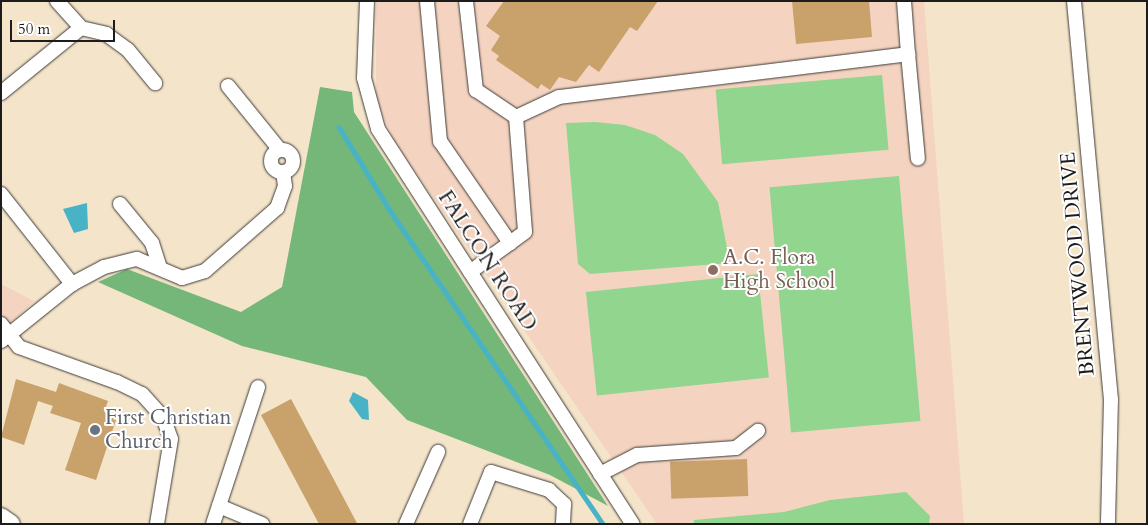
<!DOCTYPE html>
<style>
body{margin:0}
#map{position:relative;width:1148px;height:525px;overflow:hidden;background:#f4e4ca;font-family:Cardo,serif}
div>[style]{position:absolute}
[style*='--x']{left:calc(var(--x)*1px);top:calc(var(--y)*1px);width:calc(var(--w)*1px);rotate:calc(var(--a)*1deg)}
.built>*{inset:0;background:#f4d3c0}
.green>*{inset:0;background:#92d58e;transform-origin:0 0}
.forest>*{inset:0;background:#75b679}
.water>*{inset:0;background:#48b3c6}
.stream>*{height:4.5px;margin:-2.25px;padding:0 2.25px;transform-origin:2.25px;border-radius:2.25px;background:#48b3c6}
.building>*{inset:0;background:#c8a16b;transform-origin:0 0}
.roads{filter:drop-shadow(0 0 1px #3c3a36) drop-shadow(0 0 1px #3c3a36)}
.minor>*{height:14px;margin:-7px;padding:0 7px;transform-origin:7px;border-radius:7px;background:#fff}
.minor>.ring{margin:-7px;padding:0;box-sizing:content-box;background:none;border:14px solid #fff;border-radius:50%}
.major>*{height:18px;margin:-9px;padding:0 9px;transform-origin:9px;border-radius:9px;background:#fff}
.dots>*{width:14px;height:14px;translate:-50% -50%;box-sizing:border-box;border:2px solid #fff;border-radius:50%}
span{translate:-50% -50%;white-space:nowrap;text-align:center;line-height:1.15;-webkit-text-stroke:4px #fff;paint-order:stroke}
.education-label{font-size:21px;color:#785e54}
.left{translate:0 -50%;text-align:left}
.street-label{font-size:21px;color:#1c1c1c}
.worship-label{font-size:21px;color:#5b616d}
.frame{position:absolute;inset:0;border:2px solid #1c1c1c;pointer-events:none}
.scale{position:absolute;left:10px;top:20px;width:105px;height:22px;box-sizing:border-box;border:2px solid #1c1c1c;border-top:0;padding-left:6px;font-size:15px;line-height:18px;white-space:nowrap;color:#1c1c1c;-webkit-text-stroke:4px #fff;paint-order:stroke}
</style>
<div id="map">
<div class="built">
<i style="clip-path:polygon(376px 1px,924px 1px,964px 524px,657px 524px,394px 140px,376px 100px)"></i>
<i style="clip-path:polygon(1px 284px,34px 301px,1px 331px)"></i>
</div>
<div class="green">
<i style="left:882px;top:75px;width:75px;height:167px;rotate:85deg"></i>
<i style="clip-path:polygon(595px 122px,625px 125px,655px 135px,683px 154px,718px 202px,730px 263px,590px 274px,578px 264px,566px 123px)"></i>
<i style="left:899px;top:176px;width:246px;height:130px;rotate:85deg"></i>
<i style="left:758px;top:274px;width:104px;height:173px;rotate:84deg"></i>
<i style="clip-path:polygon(906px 492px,930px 516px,929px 524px,694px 524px,694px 520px,784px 512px,830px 500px)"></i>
</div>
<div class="forest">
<i style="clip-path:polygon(320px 87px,352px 92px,354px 112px,608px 506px,550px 475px,407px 420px,366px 377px,242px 346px,98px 282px,127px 269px,241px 312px,282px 287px)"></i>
</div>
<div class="water">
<i style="clip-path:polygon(87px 203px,88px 229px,74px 233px,63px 209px)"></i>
<i style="clip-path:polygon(353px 392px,368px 400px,369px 420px,362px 419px,349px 401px)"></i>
</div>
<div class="stream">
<i style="--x:339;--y:127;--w:100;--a:58.5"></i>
<i style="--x:391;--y:212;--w:377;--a:55.8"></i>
</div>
<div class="building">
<i style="clip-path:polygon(504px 1px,658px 1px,637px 31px,630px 27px,599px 72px,589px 65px,576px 82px,559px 77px,550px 90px,541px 84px,538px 89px,496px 60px,499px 56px,491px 50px,500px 36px,486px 26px)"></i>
<i style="clip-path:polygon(792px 1px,869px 1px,872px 37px,796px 44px)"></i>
<i style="clip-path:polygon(16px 379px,56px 392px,59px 383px,108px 401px,104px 412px,117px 417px,96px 480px,65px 470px,81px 423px,50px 413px,53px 406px,38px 401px,24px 445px,1px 437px)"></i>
<i style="left:291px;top:399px;width:142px;height:34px;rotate:62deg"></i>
<i style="left:747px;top:459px;width:37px;height:77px;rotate:88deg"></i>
</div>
<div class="roads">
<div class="minor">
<i style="--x:57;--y:1;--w:36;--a:48"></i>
<i style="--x:367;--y:1;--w:77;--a:92.2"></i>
<i style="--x:364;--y:78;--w:53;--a:74.6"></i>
<i style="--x:378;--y:129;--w:470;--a:57.2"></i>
<i style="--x:427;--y:1;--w:141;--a:84.7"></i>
<i style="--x:440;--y:141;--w:124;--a:55.5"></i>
<i style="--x:466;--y:1;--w:90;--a:83.6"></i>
<i style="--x:476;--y:90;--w:48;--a:34"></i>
<i style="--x:516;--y:117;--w:115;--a:85.5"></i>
<i style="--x:525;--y:232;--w:68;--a:144"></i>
<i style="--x:904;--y:1;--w:53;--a:85.7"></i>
<i style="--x:1074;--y:1;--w:400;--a:84.7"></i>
<i style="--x:1111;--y:399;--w:125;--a:91.4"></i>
<i style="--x:228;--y:86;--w:81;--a:51"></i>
<i style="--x:1;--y:93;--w:103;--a:-39.1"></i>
<i style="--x:81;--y:28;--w:26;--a:13"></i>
<i style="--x:106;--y:34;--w:27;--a:36"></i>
<i style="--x:128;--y:50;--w:43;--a:50.7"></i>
<i style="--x:516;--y:117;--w:47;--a:-24.9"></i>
<i style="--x:559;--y:97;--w:352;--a:-7"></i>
<i style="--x:908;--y:54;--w:105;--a:84.6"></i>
<i class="ring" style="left:271px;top:150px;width:8px;height:8px"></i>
<i style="--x:1;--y:194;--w:115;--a:51.7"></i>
<i style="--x:120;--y:204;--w:50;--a:50.6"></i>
<i style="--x:152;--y:243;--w:23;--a:72"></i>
<i style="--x:1;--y:324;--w:29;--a:52"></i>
<i style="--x:19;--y:347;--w:104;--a:19.7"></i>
<i style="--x:117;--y:382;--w:28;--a:26"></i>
<i style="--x:142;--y:394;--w:31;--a:48"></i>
<i style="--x:163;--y:417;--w:23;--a:70"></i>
<i style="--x:171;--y:439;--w:86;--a:99.4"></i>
<i style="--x:1;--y:341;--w:91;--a:-38.8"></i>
<i style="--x:72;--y:284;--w:36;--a:-28"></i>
<i style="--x:104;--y:267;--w:34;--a:-14"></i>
<i style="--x:137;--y:259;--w:49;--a:22.9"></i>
<i style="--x:182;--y:278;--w:24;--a:-17"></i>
<i style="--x:205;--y:271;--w:96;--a:-41.2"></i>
<i style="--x:277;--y:208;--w:23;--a:-70"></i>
<i style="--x:285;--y:186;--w:14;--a:-98"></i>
<i style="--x:600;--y:474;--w:42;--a:-27.2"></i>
<i style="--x:637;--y:455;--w:99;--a:-4"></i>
<i style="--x:736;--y:448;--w:28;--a:-38"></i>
<i style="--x:219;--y:506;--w:47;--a:22.7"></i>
<i style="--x:213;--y:524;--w:144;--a:-71.8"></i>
<i style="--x:406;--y:524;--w:79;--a:-66"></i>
<i style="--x:470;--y:524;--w:56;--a:-68"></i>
<i style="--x:491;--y:472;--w:61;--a:17.2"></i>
<i style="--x:549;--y:490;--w:21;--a:43"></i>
<i style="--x:564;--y:504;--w:20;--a:93"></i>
</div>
<div class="major">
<i style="--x:1;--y:517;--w:12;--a:35"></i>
</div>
</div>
<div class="dots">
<i style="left:713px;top:270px;background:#8d6e63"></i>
<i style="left:95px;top:430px;background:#6b7280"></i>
</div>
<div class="education-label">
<span class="left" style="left:723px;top:270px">A.C. Flora<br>High School</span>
</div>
<div class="street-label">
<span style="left:487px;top:261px;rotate:57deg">FALCON ROAD</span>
<span style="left:1078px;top:264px;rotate:-95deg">BRENTWOOD DRIVE</span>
</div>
<div class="worship-label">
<span class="left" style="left:105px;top:430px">First Christian<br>Church</span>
</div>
<div class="frame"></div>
<div class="scale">50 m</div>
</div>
